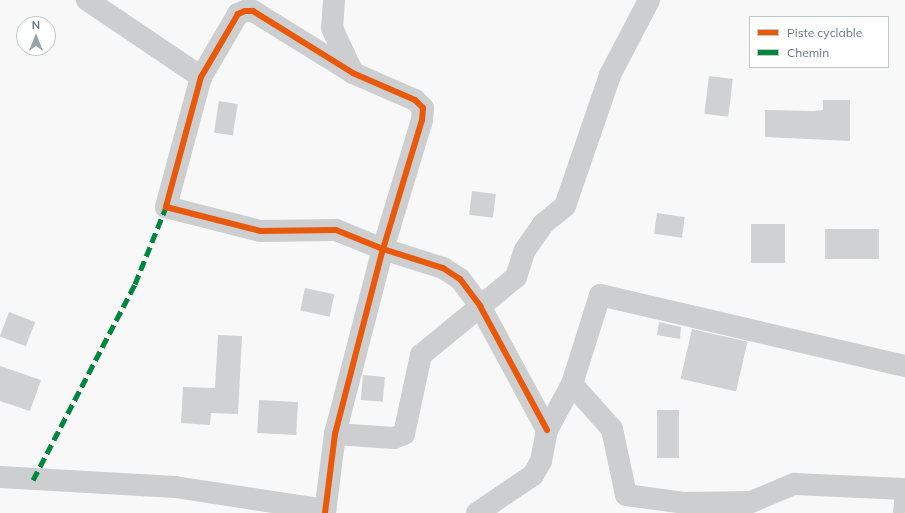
<!DOCTYPE html>
<style>
body{margin:0}
#map{position:relative;width:905px;height:513px;overflow:hidden;background:#f8f8f8;font-family:Mulish,sans-serif}
div>[style]{position:absolute}
[style*='--x']{left:calc(var(--x)*1px);top:calc(var(--y)*1px);width:calc(var(--w)*1px);rotate:calc(var(--a)*1deg)}
.building>*{inset:0;background:#cfd1d2;transform-origin:0 0}
.street>*{height:22px;margin:-11px;padding:0 11px;transform-origin:11px;border-radius:11px;background:#cdcecf}
.quiet>*{height:5px;margin-top:-2.5px;transform-origin:0;background:repeating-linear-gradient(90deg,#00873e 0 10px,transparent 0 15px)}
.cycleway>*{height:6px;margin:-3px;padding:0 3px;transform-origin:3px;border-radius:3px;background:#e8590c}
span{translate:-50% -50%;white-space:nowrap;text-align:center;line-height:1.15;-webkit-text-stroke:4px #fff;paint-order:stroke}
.legend{position:absolute;left:749px;top:16px;width:140px;height:52px;box-sizing:border-box;background:#fff;border:1px solid #c1c8cd;margin:0;padding:5px 7px;list-style:none;font-size:12px;color:#647582}
.legend li{display:flex;align-items:center;gap:8px;height:20px}
.legend b{width:20px;border:1px solid #c1c8cd}
.north{position:absolute;left:16px;top:16px;width:40px;height:40px;box-sizing:border-box;background:#fff;border:1px solid #c1c8cd;border-radius:50%;rotate:0deg;font-size:11px;font-weight:700;line-height:16px;text-align:center;color:#647582}
.north::after{content:'';display:block;margin:auto;width:14px;height:18px;background:#98a3ab;clip-path:polygon(50% 0,100% 100%,50% 72%,0 100%)}
</style>
<div id="map">
<div class="building">
<i style="left:709px;top:76px;width:24px;height:38px;rotate:7deg"></i>
<i style="clip-path:polygon(823px 100px,850px 100px,850px 141px,765px 137px,765px 110px,814px 111px,823px 110px)"></i>
<i style="left:219px;top:101px;width:19px;height:32px;rotate:9deg"></i>
<i style="left:472px;top:191px;width:24px;height:24px;rotate:7deg"></i>
<i style="left:657px;top:213px;width:28px;height:21px;rotate:8deg"></i>
<i style="left:751px;top:224px;width:34px;height:39px"></i>
<i style="left:825px;top:229px;width:54px;height:30px"></i>
<i style="left:305px;top:288px;width:30px;height:23px;rotate:12deg"></i>
<i style="left:9px;top:312px;width:28px;height:26px;rotate:21deg"></i>
<i style="clip-path:polygon(659px 322px,681px 327px,680px 339px,657px 335px)"></i>
<i style="left:692px;top:329px;width:57px;height:51px;rotate:13deg"></i>
<i style="clip-path:polygon(218px 335px,242px 336px,238px 414px,211px 413px,210px 425px,181px 423px,183px 387px,215px 388px)"></i>
<i style="clip-path:polygon(0 366px,41px 380px,30px 411px,0 401px)"></i>
<i style="left:363px;top:375px;width:22px;height:25px;rotate:5deg"></i>
<i style="left:259px;top:400px;width:39px;height:33px;rotate:3deg"></i>
<i style="left:657px;top:410px;width:22px;height:48px"></i>
</div>
<div class="street">
<i style="--x:87;--y:0;--w:138;--a:34"></i>
<i style="--x:334;--y:0;--w:28;--a:94"></i>
<i style="--x:332;--y:28;--w:50;--a:65"></i>
<i style="--x:572;--y:384;--w:60;--a:48.4"></i>
<i style="--x:612;--y:429;--w:67;--a:78"></i>
<i style="--x:626;--y:495;--w:60;--a:7.7"></i>
<i style="--x:685;--y:503;--w:66;--a:-0.9"></i>
<i style="--x:751;--y:502;--w:47;--a:-22.7"></i>
<i style="--x:794;--y:484;--w:111;--a:2.6"></i>
<i style="--x:335;--y:434;--w:59;--a:3.9"></i>
<i style="--x:394;--y:438;--w:11;--a:-22"></i>
<i style="--x:404;--y:434;--w:81;--a:-77.9"></i>
<i style="--x:421;--y:355;--w:123;--a:-39.4"></i>
<i style="--x:516;--y:277;--w:28;--a:-72"></i>
<i style="--x:525;--y:250;--w:32;--a:-55"></i>
<i style="--x:543;--y:224;--w:28;--a:-39"></i>
<i style="--x:565;--y:206;--w:139;--a:-71"></i>
<i style="--x:610;--y:75;--w:85;--a:-62.5"></i>
<i style="--x:0;--y:477;--w:175;--a:3.3"></i>
<i style="--x:175;--y:487;--w:152;--a:8.7"></i>
<i style="--x:325;--y:513;--w:80;--a:-82.8"></i>
<i style="--x:335;--y:434;--w:191;--a:-75.5"></i>
<i style="--x:383;--y:249;--w:135;--a:-73.2"></i>
<i style="--x:422;--y:120;--w:12;--a:-85"></i>
<i style="--x:423;--y:108;--w:11;--a:-135"></i>
<i style="--x:415;--y:100;--w:68;--a:-156.5"></i>
<i style="--x:353;--y:73;--w:118;--a:-148.2"></i>
<i style="--x:253;--y:11;--w:8;--a:180"></i>
<i style="--x:245;--y:11;--w:8;--a:157"></i>
<i style="--x:238;--y:14;--w:73;--a:120.4"></i>
<i style="--x:201;--y:77;--w:135;--a:105.1"></i>
<i style="--x:166;--y:207;--w:97;--a:14.3"></i>
<i style="--x:260;--y:231;--w:76;--a:-0.8"></i>
<i style="--x:336;--y:230;--w:51;--a:22"></i>
<i style="--x:383;--y:249;--w:63;--a:17.6"></i>
<i style="--x:443;--y:268;--w:20;--a:33"></i>
<i style="--x:460;--y:279;--w:34;--a:53"></i>
<i style="--x:480;--y:306;--w:141;--a:61.6"></i>
<i style="--x:477;--y:513;--w:68;--a:-34.2"></i>
<i style="--x:533;--y:475;--w:16;--a:-60"></i>
<i style="--x:541;--y:461;--w:32;--a:-79"></i>
<i style="--x:547;--y:430;--w:52;--a:-61.5"></i>
<i style="--x:572;--y:384;--w:93;--a:-72.5"></i>
<i style="--x:600;--y:295;--w:313;--a:13.1"></i>
<i style="--x:904;--y:513;--w:11;--a:-85"></i>
</div>
<div class="quiet">
<i style="--x:33;--y:480;--w:221;--a:-62.5"></i>
<i style="--x:135;--y:284;--w:83;--a:-68.1"></i>
</div>
<div class="cycleway">
<i style="--x:325;--y:513;--w:80;--a:-82.8"></i>
<i style="--x:335;--y:434;--w:191;--a:-75.5"></i>
<i style="--x:383;--y:249;--w:135;--a:-73.2"></i>
<i style="--x:422;--y:120;--w:12;--a:-85"></i>
<i style="--x:423;--y:108;--w:11;--a:-135"></i>
<i style="--x:415;--y:100;--w:68;--a:-156.5"></i>
<i style="--x:353;--y:73;--w:118;--a:-148.2"></i>
<i style="--x:253;--y:11;--w:8;--a:180"></i>
<i style="--x:245;--y:11;--w:8;--a:157"></i>
<i style="--x:238;--y:14;--w:73;--a:120.4"></i>
<i style="--x:201;--y:77;--w:135;--a:105.1"></i>
<i style="--x:166;--y:207;--w:97;--a:14.3"></i>
<i style="--x:260;--y:231;--w:76;--a:-0.8"></i>
<i style="--x:336;--y:230;--w:51;--a:22"></i>
<i style="--x:383;--y:249;--w:63;--a:17.6"></i>
<i style="--x:443;--y:268;--w:20;--a:33"></i>
<i style="--x:460;--y:279;--w:34;--a:53"></i>
<i style="--x:480;--y:306;--w:141;--a:61.6"></i>
</div>
<ul class="legend">
<li><b style="height:5px;background:#e8590c"></b>Piste cyclable</li>
<li><b style="height:5px;background:#00873e"></b>Chemin</li>
</ul>
<div class="north">N</div>
</div>
